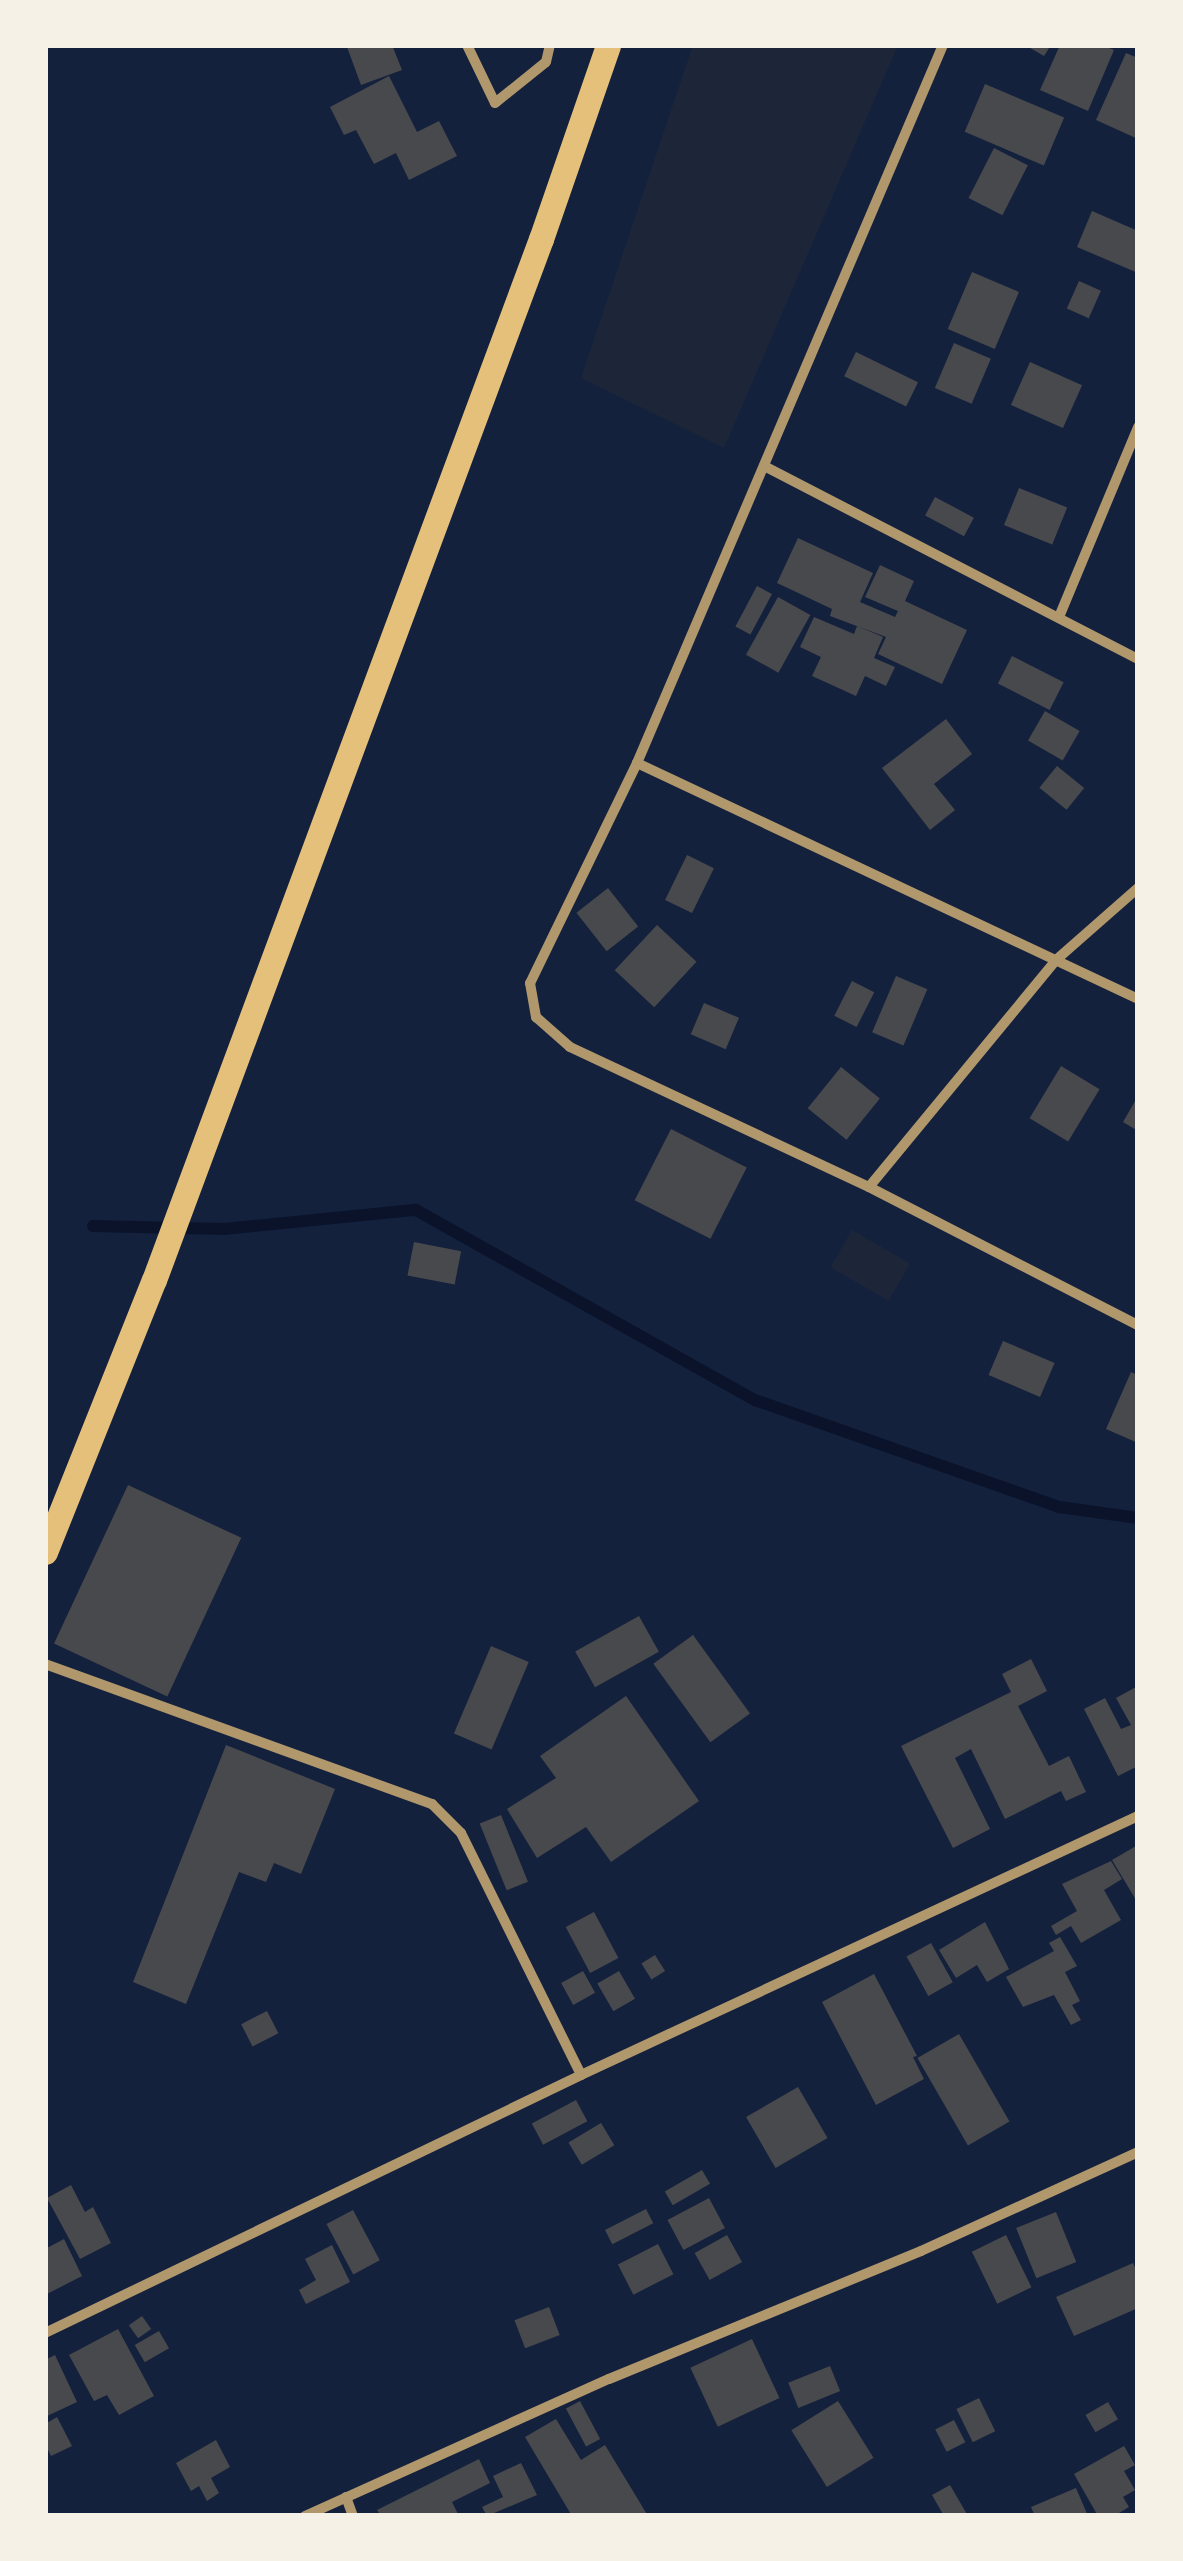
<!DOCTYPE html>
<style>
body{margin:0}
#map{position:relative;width:1183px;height:2561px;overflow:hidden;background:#14213d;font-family:"Fira Sans",sans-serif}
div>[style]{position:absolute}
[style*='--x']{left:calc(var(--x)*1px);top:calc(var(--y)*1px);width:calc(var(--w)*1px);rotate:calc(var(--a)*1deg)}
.green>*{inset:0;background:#1d2539;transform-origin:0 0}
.stream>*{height:12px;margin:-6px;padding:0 6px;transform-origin:6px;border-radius:6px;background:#0b132b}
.building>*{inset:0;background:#48494c;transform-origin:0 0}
.minor>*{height:10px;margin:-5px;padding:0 5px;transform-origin:5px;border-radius:5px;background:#b1986c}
.primary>*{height:25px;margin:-12.5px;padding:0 12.5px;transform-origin:12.5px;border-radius:12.5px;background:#e5c07b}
span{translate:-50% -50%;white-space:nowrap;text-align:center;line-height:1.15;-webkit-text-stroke:10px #f6f1e7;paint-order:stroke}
.frame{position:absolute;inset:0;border:48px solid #f6f1e7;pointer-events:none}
</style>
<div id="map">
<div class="green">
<i style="clip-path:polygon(693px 45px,898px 45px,724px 448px,581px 378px)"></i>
<i style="left:852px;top:1230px;width:67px;height:43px;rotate:30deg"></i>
</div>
<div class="stream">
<i style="--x:93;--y:1226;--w:131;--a:1.3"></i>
<i style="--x:224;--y:1229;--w:193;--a:-5.7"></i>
<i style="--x:416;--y:1210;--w:389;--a:29.3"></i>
<i style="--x:755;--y:1400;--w:322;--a:19.4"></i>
<i style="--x:1059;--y:1507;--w:80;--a:7.9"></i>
</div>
<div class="building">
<i style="clip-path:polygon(353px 45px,392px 45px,402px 70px,361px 85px,347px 47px)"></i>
<i style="clip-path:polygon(1025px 45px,1051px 45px,1044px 56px)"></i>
<i style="clip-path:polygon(1060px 45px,1102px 45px,1114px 50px,1088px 111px,1040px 90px)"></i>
<i style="clip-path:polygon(1126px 53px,1138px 58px,1138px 139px,1096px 120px)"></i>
<i style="clip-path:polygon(389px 76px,417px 132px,439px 121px,457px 156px,409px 180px,396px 153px,374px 164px,356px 130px,344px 135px,330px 107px)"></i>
<i style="left:985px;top:84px;width:86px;height:52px;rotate:23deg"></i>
<i style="left:994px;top:148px;width:38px;height:56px;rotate:27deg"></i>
<i style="clip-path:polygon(1092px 211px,1138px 231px,1138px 273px,1077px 247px)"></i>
<i style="left:972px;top:272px;width:51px;height:62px;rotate:23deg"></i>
<i style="left:1079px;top:281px;width:24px;height:30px;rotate:24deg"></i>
<i style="left:954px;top:343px;width:40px;height:49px;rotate:23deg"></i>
<i style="left:856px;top:352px;width:69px;height:27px;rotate:26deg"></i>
<i style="left:1030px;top:362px;width:57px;height:47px;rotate:24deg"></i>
<i style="left:1019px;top:488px;width:52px;height:40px;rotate:22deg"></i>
<i style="left:935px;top:497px;width:44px;height:21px;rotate:28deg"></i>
<i style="clip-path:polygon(798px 538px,873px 573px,860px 602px,895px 617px,898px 611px,865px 597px,880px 565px,914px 581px,905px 601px,967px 630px,942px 684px,878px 654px,886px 637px,830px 616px,832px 609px,777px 583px)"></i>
<i style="left:757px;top:586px;width:17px;height:46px;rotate:28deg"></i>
<i style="left:778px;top:597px;width:37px;height:66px;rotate:29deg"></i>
<i style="clip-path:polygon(814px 617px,854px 634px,857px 626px,883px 637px,874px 658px,895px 667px,886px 686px,865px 676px,856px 696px,812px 676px,821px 657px,800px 647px)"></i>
<i style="left:1012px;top:656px;width:58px;height:31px;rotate:27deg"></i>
<i style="left:1045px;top:711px;width:40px;height:34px;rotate:30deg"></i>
<i style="clip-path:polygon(946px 719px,972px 754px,934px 784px,955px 810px,930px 830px,882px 768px)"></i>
<i style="left:1057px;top:766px;width:35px;height:28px;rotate:39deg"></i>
<i style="left:687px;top:855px;width:30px;height:50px;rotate:26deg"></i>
<i style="left:608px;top:888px;width:49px;height:40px;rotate:52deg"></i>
<i style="left:657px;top:925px;width:54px;height:62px;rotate:43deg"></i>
<i style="left:896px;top:976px;width:34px;height:61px;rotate:23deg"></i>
<i style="left:852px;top:981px;width:25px;height:39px;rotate:27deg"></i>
<i style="left:704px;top:1003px;width:38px;height:34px;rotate:23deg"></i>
<i style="left:1061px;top:1066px;width:45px;height:61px;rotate:31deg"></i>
<i style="left:841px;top:1067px;width:50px;height:53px;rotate:39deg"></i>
<i style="clip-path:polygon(1138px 1096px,1138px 1131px,1123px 1122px)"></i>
<i style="left:671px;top:1129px;width:85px;height:80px;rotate:27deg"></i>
<i style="left:414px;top:1242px;width:48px;height:34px;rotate:11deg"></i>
<i style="left:1003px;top:1341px;width:56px;height:37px;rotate:23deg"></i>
<i style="clip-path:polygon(1131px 1372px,1138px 1375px,1138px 1443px,1106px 1429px)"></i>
<i style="left:128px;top:1485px;width:125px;height:175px;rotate:25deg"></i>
<i style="left:639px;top:1616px;width:41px;height:73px;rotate:61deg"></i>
<i style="left:693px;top:1635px;width:97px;height:49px;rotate:54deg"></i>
<i style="left:491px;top:1646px;width:41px;height:95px;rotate:23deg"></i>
<i style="clip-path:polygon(1031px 1659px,1047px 1691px,1018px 1706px,1049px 1766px,1069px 1756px,1086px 1792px,1066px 1801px,1061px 1791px,1005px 1819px,971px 1749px,955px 1758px,990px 1829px,953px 1848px,901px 1746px,1011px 1692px,1002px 1674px)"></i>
<i style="clip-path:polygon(1136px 1687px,1138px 1766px,1118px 1776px,1084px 1709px,1105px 1698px,1121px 1729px,1131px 1725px,1116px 1698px)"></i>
<i style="clip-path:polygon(626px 1696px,699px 1801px,611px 1862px,586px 1827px,537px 1858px,507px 1809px,556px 1778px,540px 1756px)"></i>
<i style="clip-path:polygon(226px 1745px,335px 1789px,301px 1874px,274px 1863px,266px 1882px,239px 1872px,186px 2004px,133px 1982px)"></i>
<i style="left:501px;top:1815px;width:72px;height:23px;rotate:68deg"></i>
<i style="clip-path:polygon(1136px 1846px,1138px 1898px,1136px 1900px,1112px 1860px)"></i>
<i style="clip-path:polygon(1111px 1861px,1122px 1879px,1104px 1890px,1121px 1920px,1081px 1943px,1071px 1926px,1056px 1935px,1051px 1926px,1077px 1911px,1062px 1884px)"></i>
<i style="left:594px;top:1912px;width:52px;height:32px;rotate:62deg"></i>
<i style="clip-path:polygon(985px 1922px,1009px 1969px,987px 1982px,977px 1965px,956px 1978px,939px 1950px)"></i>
<i style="clip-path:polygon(1060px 1937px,1077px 1966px,1065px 1972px,1080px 2001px,1072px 2005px,1081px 2020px,1071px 2025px,1054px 1995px,1023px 2007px,1006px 1977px,1054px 1951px,1049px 1943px)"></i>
<i style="left:931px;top:1943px;width:45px;height:28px;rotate:61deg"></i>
<i style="left:655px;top:1955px;width:19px;height:16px;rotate:58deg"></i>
<i style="left:583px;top:1971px;width:25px;height:25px;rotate:61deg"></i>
<i style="left:619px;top:1971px;width:32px;height:25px;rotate:60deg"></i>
<i style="clip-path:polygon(874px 1974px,917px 2056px,913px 2057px,924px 2079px,876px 2105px,822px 2002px)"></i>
<i style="left:267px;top:2011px;width:25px;height:29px;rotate:63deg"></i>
<i style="left:959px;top:2034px;width:101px;height:48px;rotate:60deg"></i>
<i style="left:798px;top:2087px;width:59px;height:60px;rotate:60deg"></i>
<i style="left:576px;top:2100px;width:24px;height:50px;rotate:62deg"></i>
<i style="left:601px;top:2123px;width:26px;height:38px;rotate:59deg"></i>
<i style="left:702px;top:2170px;width:16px;height:43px;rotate:60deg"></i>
<i style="clip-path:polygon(71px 2185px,85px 2212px,93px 2207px,111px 2243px,80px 2259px,47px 2198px)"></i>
<i style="left:709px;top:2198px;width:34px;height:47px;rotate:62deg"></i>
<i style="left:646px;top:2209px;width:16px;height:46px;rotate:63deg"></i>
<i style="left:353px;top:2210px;width:57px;height:30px;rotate:62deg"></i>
<i style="left:1056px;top:2212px;width:54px;height:43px;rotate:68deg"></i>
<i style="left:727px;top:2235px;width:31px;height:37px;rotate:61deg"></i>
<i style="left:1006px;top:2235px;width:58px;height:38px;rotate:64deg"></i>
<i style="clip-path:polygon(64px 2239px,82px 2276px,45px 2295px,45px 2249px)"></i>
<i style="left:658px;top:2244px;width:34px;height:45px;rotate:63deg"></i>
<i style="clip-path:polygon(332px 2245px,350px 2282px,306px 2304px,299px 2290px,316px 2280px,305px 2259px)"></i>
<i style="clip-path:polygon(1133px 2263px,1138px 2274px,1138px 2308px,1074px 2336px,1056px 2297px)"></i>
<i style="left:549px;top:2307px;width:30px;height:37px;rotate:69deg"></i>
<i style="left:142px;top:2316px;width:16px;height:16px;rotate:55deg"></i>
<i style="clip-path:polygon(118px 2329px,154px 2396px,119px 2415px,107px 2395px,94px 2401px,69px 2355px)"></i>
<i style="left:159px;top:2331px;width:20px;height:28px;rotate:60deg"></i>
<i style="left:752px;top:2339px;width:65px;height:68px;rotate:65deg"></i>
<i style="clip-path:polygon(55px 2355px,77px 2402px,45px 2417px,45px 2360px)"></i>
<i style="left:830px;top:2366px;width:27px;height:45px;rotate:68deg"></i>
<i style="left:979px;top:2398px;width:37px;height:25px;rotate:64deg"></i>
<i style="left:580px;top:2401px;width:43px;height:16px;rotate:62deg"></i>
<i style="left:838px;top:2401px;width:67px;height:55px;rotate:58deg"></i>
<i style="left:1108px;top:2402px;width:20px;height:26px;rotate:60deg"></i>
<i style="clip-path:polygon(57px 2417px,72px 2446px,51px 2456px,45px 2444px,45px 2424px)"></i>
<i style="clip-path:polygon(556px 2419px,581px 2460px,605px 2445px,648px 2516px,572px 2516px,525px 2437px)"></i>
<i style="left:954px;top:2420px;width:25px;height:21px;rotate:63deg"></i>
<i style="clip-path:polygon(216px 2440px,230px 2467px,211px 2478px,219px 2493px,207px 2501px,199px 2486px,191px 2491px,176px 2463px)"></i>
<i style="clip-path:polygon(1124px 2446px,1135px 2465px,1124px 2471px,1135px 2490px,1123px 2497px,1129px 2507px,1114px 2516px,1098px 2516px,1074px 2474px)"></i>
<i style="clip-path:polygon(479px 2459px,490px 2483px,452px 2502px,459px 2516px,381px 2516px,377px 2510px)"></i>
<i style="clip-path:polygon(521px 2463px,537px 2495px,487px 2516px,482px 2507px,503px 2497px,493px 2476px)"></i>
<i style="clip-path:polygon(950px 2485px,968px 2516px,944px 2516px,932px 2495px)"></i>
<i style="clip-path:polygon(1076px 2488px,1088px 2516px,1035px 2516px,1031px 2507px)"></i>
</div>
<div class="minor">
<i style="--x:467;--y:45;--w:64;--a:64.2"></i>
<i style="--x:495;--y:103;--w:65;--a:-38.8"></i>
<i style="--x:546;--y:62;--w:17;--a:-77"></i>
<i style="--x:943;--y:45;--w:780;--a:113.08"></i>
<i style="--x:637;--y:763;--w:245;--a:115.9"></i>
<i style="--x:530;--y:983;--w:35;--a:80"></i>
<i style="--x:536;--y:1017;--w:45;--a:41.4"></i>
<i style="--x:570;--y:1047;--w:330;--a:25.1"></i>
<i style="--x:869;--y:1187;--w:302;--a:27.2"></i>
<i style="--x:764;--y:466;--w:421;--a:27.3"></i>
<i style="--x:1059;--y:617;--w:206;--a:-67.4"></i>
<i style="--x:637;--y:763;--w:554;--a:25.22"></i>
<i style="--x:869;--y:1187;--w:294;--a:-50.5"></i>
<i style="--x:1056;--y:960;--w:109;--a:-41.3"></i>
<i style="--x:45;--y:1664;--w:412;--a:19.9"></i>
<i style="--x:432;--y:1804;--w:41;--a:45"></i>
<i style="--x:461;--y:1833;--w:270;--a:63.6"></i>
<i style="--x:45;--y:2333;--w:595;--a:-25.7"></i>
<i style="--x:581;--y:2075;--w:614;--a:-24.94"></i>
<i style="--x:346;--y:2497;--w:20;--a:70"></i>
<i style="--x:305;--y:2516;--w:333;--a:-24.3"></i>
<i style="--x:609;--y:2379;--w:337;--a:-22.3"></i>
<i style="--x:921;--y:2251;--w:239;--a:-24.5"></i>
</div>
<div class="primary">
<i style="--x:45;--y:1552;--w:293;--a:-68.2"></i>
<i style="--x:154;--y:1280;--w:1111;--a:-69.61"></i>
<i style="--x:541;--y:239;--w:205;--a:-70.9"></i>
</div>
<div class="frame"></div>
</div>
